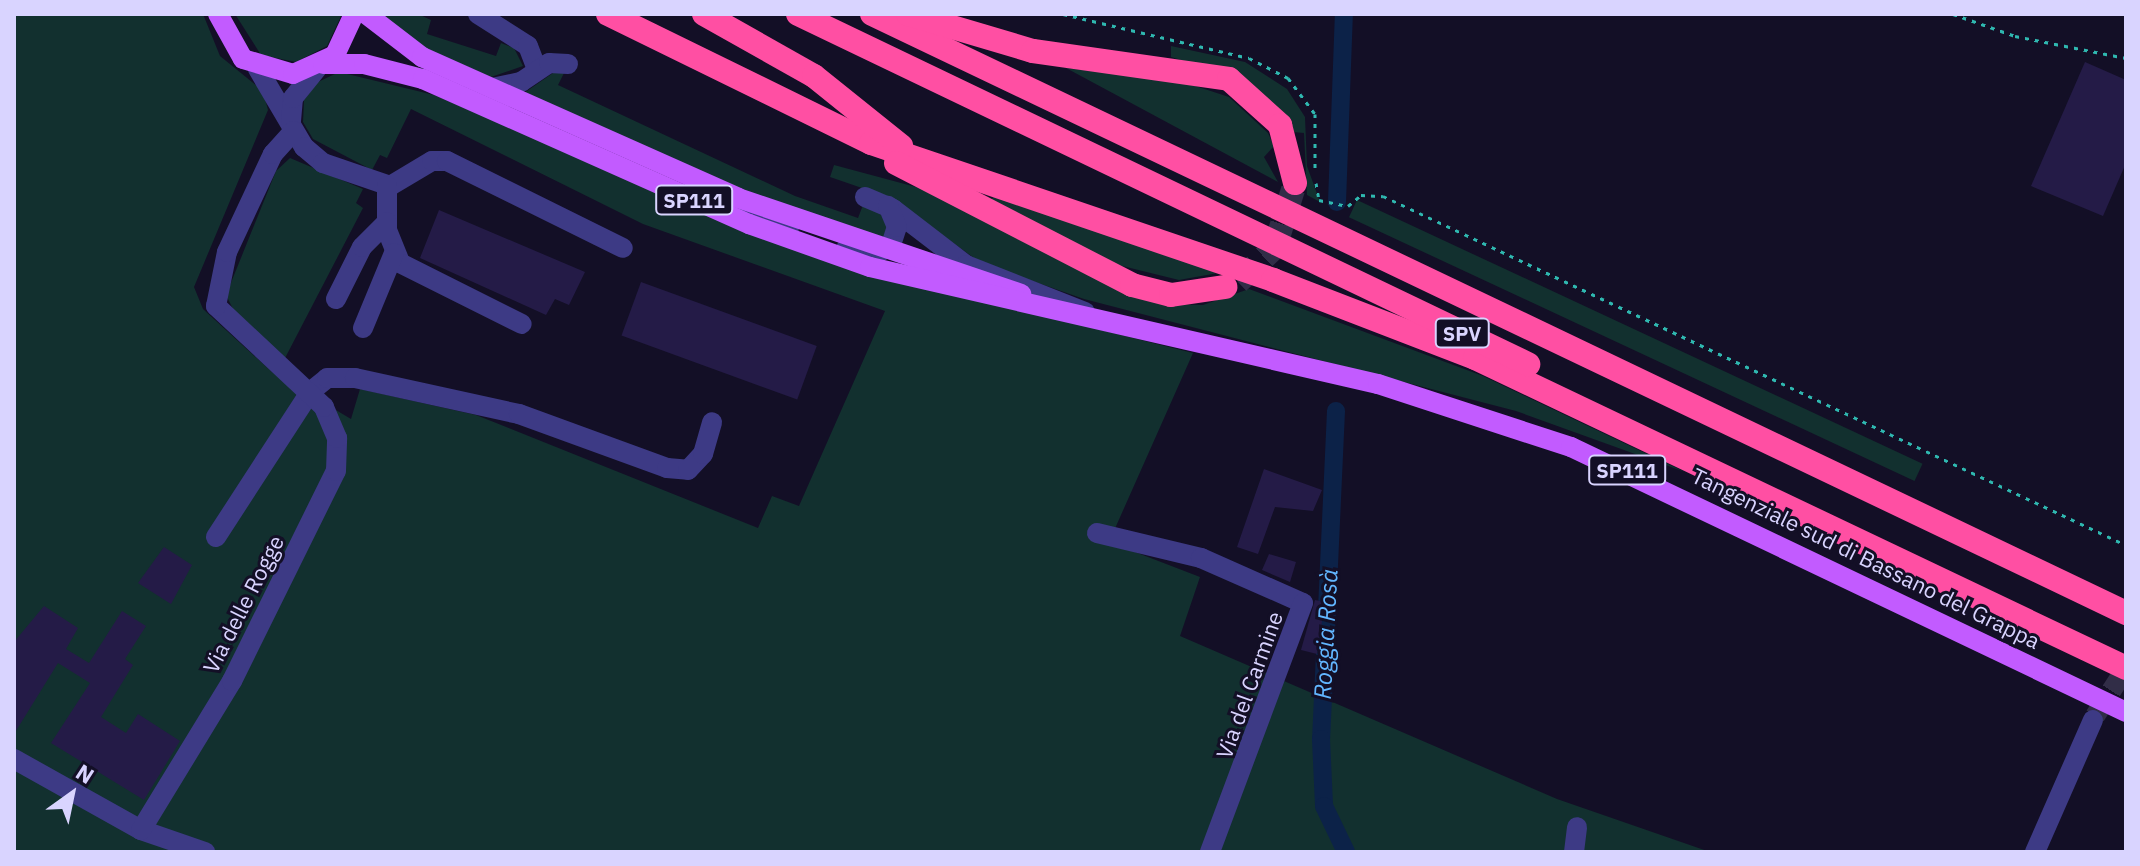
<!DOCTYPE html>
<meta charset="utf-8">
<style>
body{margin:0}
#map{position:relative;width:2140px;height:866px;overflow:hidden;background:#130f26;font-family:"IBM Plex Sans",sans-serif}
div>[style]{position:absolute}
[style*='--x']{left:calc(var(--x)*1px);top:calc(var(--y)*1px);width:calc(var(--w)*1px);rotate:calc(var(--a)*1deg)}
.green>*{inset:0;background:#12302f;transform-origin:0 0}
.canal>*{height:18px;margin:-9px;padding:0 9px;transform-origin:9px;border-radius:9px;background:#0c2248}
.building>*{inset:0;background:#241b47;transform-origin:0 0}
.minor-tunnel>*{height:20px;margin-top:-10px;transform-origin:0;background:repeating-linear-gradient(90deg,#312d47 0 20px,transparent 0 30px)}
.highway-tunnel>*{height:24px;margin-top:-12px;transform-origin:0;background:repeating-linear-gradient(90deg,#312d47 0 24px,transparent 0 36px)}
.path>*{height:3px;margin-top:-1.5px;transform-origin:0;background:repeating-linear-gradient(90deg,#2fb8b0 0 4px,transparent 0 10px)}
.minor>*{height:20px;margin:-10px;padding:0 10px;transform-origin:10px;border-radius:10px;background:#3d3a85}
.major>*{height:20px;margin:-10px;padding:0 10px;transform-origin:10px;border-radius:10px;background:#c25bff}
.highway>*{height:24px;margin:-12px;padding:0 12px;transform-origin:12px;border-radius:12px;background:#ff4fa3}
span{translate:-50% -50%;white-space:nowrap;text-align:center;line-height:1.15;-webkit-text-stroke:6px #130f26;paint-order:stroke}
.shield-label span{padding:2px 6px;background:#130f26;border:2px solid;border-radius:6px;-webkit-text-stroke-width:0}
.shield-label{font-size:20px;color:#d9d4ff;font-weight:700}
.street-label{font-size:22px;color:#d9d4ff}
.water-label{font-size:24px;color:#62b6ff;font-style:italic}
.frame{position:absolute;inset:0;border:16px solid #d9d4ff;pointer-events:none}
.north{position:absolute;left:32px;top:754px;width:80px;height:80px;-webkit-text-stroke:6px #130f26;paint-order:stroke;rotate:33deg;font-size:22px;font-weight:700;line-height:32px;text-align:center;color:#d9d4ff}
.north::after{content:'';display:block;margin:auto;width:28px;height:36px;background:#d9d4ff;clip-path:polygon(50% 0,100% 100%,50% 72%,0 100%)}
</style>
<div id="map">
<div class="green">
<i style="clip-path:polygon(14px 14px,203px 14px,220px 56px,263px 91px,268px 110px,194px 287px,203px 309px,272px 372px,351px 419px,360px 389px,476px 415px,758px 528px,772px 496px,799px 506px,885px 311px,643px 224px,411px 109px,387px 158px,380px 155px,372px 170px,313px 139px,303px 122px,304px 100px,318px 82px,339px 72px,434px 95px,832px 263px,1193px 353px,1109px 542px,1200px 577px,1180px 636px,1557px 799px,1710px 852px,1342px 852px,1337px 846px,1334px 852px,14px 852px)"></i>
<i style="clip-path:polygon(235px 14px,342px 14px,327px 46px,296px 62px,261px 55px)"></i>
<i style="clip-path:polygon(382px 14px,418px 14px,431px 20px,427px 34px,496px 56px,501px 43px,514px 48px,523px 66px,491px 77px,422px 47px)"></i>
<i style="clip-path:polygon(1171px 46px,1245px 62px,1287px 89px,1305px 117px,1307px 166px,1320px 202px,1307px 195px,1304px 133px,1293px 132px,1246px 79px,1171px 57px)"></i>
<i style="clip-path:polygon(1066px 68px,1174px 79px,1229px 97px,1268px 133px,1274px 146px,1264px 157px,1278px 182px)"></i>
<i style="clip-path:polygon(553px 73px,564px 73px,558px 85px,795px 196px,858px 218px,863px 205px,878px 211px,888px 224px,882px 241px,751px 194px,524px 93px)"></i>
<i style="clip-path:polygon(290px 158px,363px 189px,356px 203px,363px 208px,283px 362px,236px 315px,226px 295px,276px 171px)"></i>
<i style="clip-path:polygon(834px 165px,942px 194px,1159px 304px,1203px 305px,1249px 289px,1483px 376px,1685px 472px,1516px 411px,1084px 299px,981px 263px,891px 198px,830px 177px)"></i>
<i style="clip-path:polygon(995px 195px,1218px 273px,1179px 280px,1106px 262px,989px 202px)"></i>
<i style="left:1357px;top:200px;width:624px;height:19px;rotate:25deg"></i>
</div>
<div class="canal">
<i style="--x:1337;--y:202;--w:188;--a:-87.9"></i>
<i style="--x:1336;--y:411;--w:328;--a:92.6"></i>
<i style="--x:1321;--y:739;--w:67;--a:87.4"></i>
<i style="--x:1324;--y:806;--w:51;--a:64.4"></i>
</div>
<div class="building">
<i style="clip-path:polygon(2085px 62px,2126px 80px,2126px 163px,2103px 216px,2031px 186px)"></i>
<i style="clip-path:polygon(439px 210px,585px 272px,569px 305px,555px 299px,546px 315px,420px 258px)"></i>
<i style="left:641px;top:282px;width:187px;height:57px;rotate:20deg"></i>
<i style="clip-path:polygon(1264px 469px,1322px 490px,1313px 511px,1275px 507px,1258px 554px,1237px 547px)"></i>
<i style="clip-path:polygon(164px 547px,192px 565px,171px 604px,138px 583px)"></i>
<i style="clip-path:polygon(1269px 554px,1296px 562px,1290px 582px,1262px 570px)"></i>
<i style="clip-path:polygon(1315px 600px,1325px 602px,1317px 654px,1301px 650px)"></i>
<i style="clip-path:polygon(44px 606px,78px 628px,66px 649px,89px 663px,122px 611px,146px 626px,125px 659px,133px 665px,101px 717px,126px 733px,138px 714px,180px 741px,144px 800px,51px 743px,90px 683px,58px 663px,14px 734px,14px 642px)"></i>
</div>
<div class="minor-tunnel">
<i style="--x:2095;--y:716;--w:57;--a:-57.1"></i>
</div>
<div class="highway-tunnel">
<i style="--x:1238;--y:282;--w:51;--a:-43.4"></i>
<i style="--x:1275;--y:247;--w:67;--a:-72.6"></i>
</div>
<div class="path">
<i style="--x:1063;--y:14;--w:191;--a:13.3"></i>
<i style="--x:1249;--y:58;--w:44;--a:27.1"></i>
<i style="--x:1288;--y:78;--w:45;--a:53.1"></i>
<i style="--x:1315;--y:114;--w:58;--a:90"></i>
<i style="--x:1953;--y:14;--w:66;--a:19.5"></i>
<i style="--x:2015;--y:36;--w:113;--a:11.2"></i>
<i style="--x:1316;--y:183;--w:17;--a:80"></i>
<i style="--x:1319;--y:200;--w:30;--a:12"></i>
<i style="--x:1348;--y:206;--w:17;--a:-40"></i>
<i style="--x:1361;--y:195;--w:22;--a:3"></i>
<i style="--x:1383;--y:196;--w:821;--a:25.16"></i>
</div>
<div class="minor">
<i style="--x:478;--y:14;--w:59;--a:32.6"></i>
<i style="--x:528;--y:46;--w:26;--a:69"></i>
<i style="--x:258;--y:69;--w:91;--a:59.5"></i>
<i style="--x:304;--y:147;--w:25;--a:40"></i>
<i style="--x:323;--y:163;--w:71;--a:18.9"></i>
<i style="--x:390;--y:186;--w:49;--a:-30.8"></i>
<i style="--x:432;--y:161;--w:15;--a:0"></i>
<i style="--x:447;--y:161;--w:196;--a:26.3"></i>
<i style="--x:492;--y:88;--w:30;--a:-12"></i>
<i style="--x:521;--y:82;--w:34;--a:-34"></i>
<i style="--x:549;--y:63;--w:19;--a:3"></i>
<i style="--x:291;--y:121;--w:23;--a:-85"></i>
<i style="--x:293;--y:98;--w:38;--a:-51"></i>
<i style="--x:387;--y:186;--w:44;--a:90"></i>
<i style="--x:387;--y:230;--w:35;--a:68"></i>
<i style="--x:400;--y:263;--w:136;--a:26.6"></i>
<i style="--x:865;--y:197;--w:30;--a:23"></i>
<i style="--x:893;--y:209;--w:92;--a:37.5"></i>
<i style="--x:966;--y:265;--w:128;--a:21.6"></i>
<i style="--x:727;--y:203;--w:67;--a:22.8"></i>
<i style="--x:846;--y:249;--w:28;--a:15"></i>
<i style="--x:873;--y:256;--w:21;--a:-31"></i>
<i style="--x:891;--y:245;--w:19;--a:-72"></i>
<i style="--x:897;--y:227;--w:23;--a:-113"></i>
<i style="--x:336;--y:299;--w:58;--a:-63.4"></i>
<i style="--x:362;--y:247;--w:35;--a:-45"></i>
<i style="--x:363;--y:328;--w:81;--a:-67.5"></i>
<i style="--x:1097;--y:533;--w:107;--a:13.5"></i>
<i style="--x:1201;--y:558;--w:111;--a:23.8"></i>
<i style="--x:1303;--y:603;--w:266;--a:110.5"></i>
<i style="--x:216;--y:537;--w:173;--a:-57"></i>
<i style="--x:310;--y:392;--w:22;--a:-39"></i>
<i style="--x:327;--y:378;--w:28;--a:0"></i>
<i style="--x:355;--y:378;--w:168;--a:12.4"></i>
<i style="--x:519;--y:414;--w:158;--a:20"></i>
<i style="--x:667;--y:468;--w:21;--a:5"></i>
<i style="--x:688;--y:470;--w:22;--a:-47"></i>
<i style="--x:703;--y:454;--w:33;--a:-74"></i>
<i style="--x:14;--y:759;--w:145;--a:29.2"></i>
<i style="--x:141;--y:830;--w:68;--a:19"></i>
<i style="--x:141;--y:830;--w:175;--a:-58.6"></i>
<i style="--x:232;--y:681;--w:234;--a:-63.7"></i>
<i style="--x:336;--y:471;--w:33;--a:-88"></i>
<i style="--x:337;--y:438;--w:34;--a:-113"></i>
<i style="--x:324;--y:407;--w:148;--a:-136.9"></i>
<i style="--x:216;--y:306;--w:55;--a:-78.5"></i>
<i style="--x:227;--y:252;--w:108;--a:-64.9"></i>
<i style="--x:273;--y:154;--w:31;--a:-48"></i>
<i style="--x:1574;--y:852;--w:25;--a:-83"></i>
<i style="--x:2035;--y:852;--w:144;--a:-66.3"></i>
</div>
<div class="major">
<i style="--x:218;--y:14;--w:51;--a:60.9"></i>
<i style="--x:243;--y:59;--w:52;--a:16.7"></i>
<i style="--x:293;--y:74;--w:46;--a:-24.3"></i>
<i style="--x:335;--y:55;--w:45;--a:-65.1"></i>
<i style="--x:366;--y:14;--w:71;--a:37.5"></i>
<i style="--x:422;--y:57;--w:346;--a:24"></i>
<i style="--x:738;--y:198;--w:299;--a:18.7"></i>
<i style="--x:323;--y:64;--w:41;--a:0"></i>
<i style="--x:364;--y:64;--w:61;--a:14.3"></i>
<i style="--x:423;--y:79;--w:357;--a:24"></i>
<i style="--x:749;--y:224;--w:128;--a:19.6"></i>
<i style="--x:870;--y:267;--w:521;--a:12.97"></i>
<i style="--x:1378;--y:384;--w:203;--a:18.1"></i>
<i style="--x:1571;--y:447;--w:615;--a:25.52"></i>
</div>
<div class="highway">
<i style="--x:608;--y:14;--w:293;--a:26.1"></i>
<i style="--x:871;--y:143;--w:425;--a:18.8"></i>
<i style="--x:1273;--y:280;--w:217;--a:21.1"></i>
<i style="--x:1475;--y:358;--w:721;--a:25.46"></i>
<i style="--x:704;--y:14;--w:126;--a:29.4"></i>
<i style="--x:814;--y:76;--w:112;--a:38.8"></i>
<i style="--x:798;--y:14;--w:810;--a:25.62"></i>
<i style="--x:872;--y:14;--w:1390;--a:25.53"></i>
<i style="--x:908;--y:14;--w:130;--a:16.5"></i>
<i style="--x:1033;--y:51;--w:198;--a:8.1"></i>
<i style="--x:1229;--y:79;--w:69;--a:42"></i>
<i style="--x:1280;--y:125;--w:60;--a:75.5"></i>
<i style="--x:896;--y:163;--w:266;--a:27.3"></i>
<i style="--x:1132;--y:285;--w:40;--a:14.4"></i>
<i style="--x:1171;--y:295;--w:55;--a:-8.4"></i>
</div>
<div class="shield-label">
<span style="left:694px;top:200px">SP111</span>
<span style="left:1462px;top:333px">SPV</span>
<span style="left:1627px;top:470px">SP111</span>
</div>
<div class="street-label">
<span style="left:1866px;top:558px;rotate:26deg">Tangenziale sud di Bassano del Grappa</span>
<span style="left:243px;top:604px;rotate:-63deg">Via delle Rogge</span>
<span style="left:1249px;top:685px;rotate:-70deg">Via del Carmine</span>
</div>
<div class="water-label">
<span style="left:1326px;top:634px;rotate:-87deg">Roggia Rosà</span>
</div>
<div class="frame"></div>
<div class="north">N</div>
</div>
